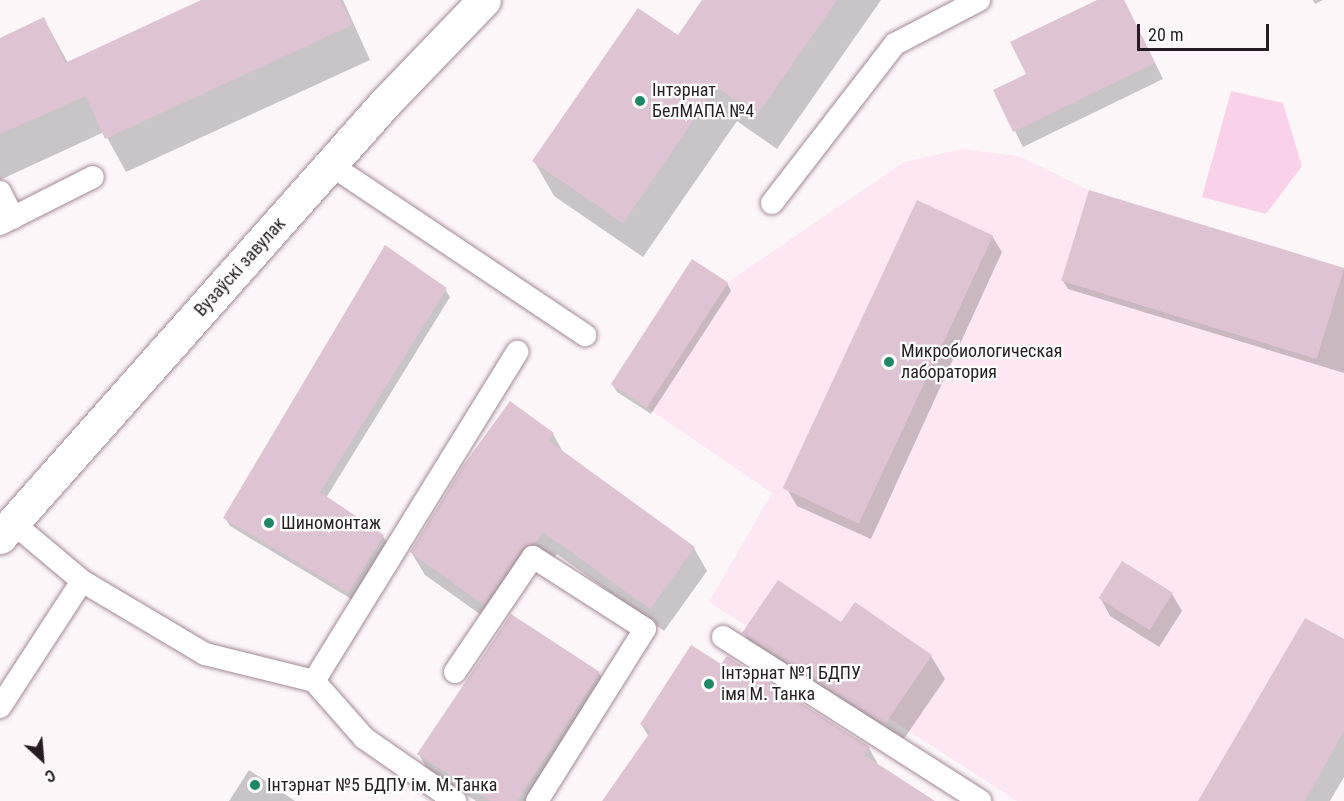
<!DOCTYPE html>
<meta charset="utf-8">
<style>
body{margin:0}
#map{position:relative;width:1344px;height:801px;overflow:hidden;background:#fcf6f9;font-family:"Roboto Condensed",sans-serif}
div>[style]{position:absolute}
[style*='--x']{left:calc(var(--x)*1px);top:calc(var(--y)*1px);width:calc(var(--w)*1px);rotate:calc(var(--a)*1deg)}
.built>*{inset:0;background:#fde7f2}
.green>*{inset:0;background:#fad2e8}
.shadow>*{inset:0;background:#0003}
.building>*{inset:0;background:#dec4d2;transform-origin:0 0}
.roads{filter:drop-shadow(0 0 2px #a28996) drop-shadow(0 0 2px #a28996)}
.lane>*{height:22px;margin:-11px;padding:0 11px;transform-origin:11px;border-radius:11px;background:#fff}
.street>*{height:33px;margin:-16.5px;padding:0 16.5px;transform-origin:16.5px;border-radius:16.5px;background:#fff}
.dots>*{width:16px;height:16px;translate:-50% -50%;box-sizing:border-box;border:3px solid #fff;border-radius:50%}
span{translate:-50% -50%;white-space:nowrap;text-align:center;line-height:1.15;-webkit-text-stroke:4.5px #fff;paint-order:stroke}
.poi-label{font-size:18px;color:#261d22}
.left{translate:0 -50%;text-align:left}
.street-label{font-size:18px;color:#261d22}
.north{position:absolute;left:12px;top:729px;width:60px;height:60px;-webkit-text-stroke:4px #fff;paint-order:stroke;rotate:154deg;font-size:16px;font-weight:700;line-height:24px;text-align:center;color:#261d22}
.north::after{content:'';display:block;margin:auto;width:21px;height:27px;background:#261d22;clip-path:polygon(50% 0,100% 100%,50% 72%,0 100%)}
.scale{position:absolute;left:1137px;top:24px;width:132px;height:27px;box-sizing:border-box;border:3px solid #261d22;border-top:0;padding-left:8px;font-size:18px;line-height:21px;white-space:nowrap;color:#261d22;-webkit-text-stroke:4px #fff;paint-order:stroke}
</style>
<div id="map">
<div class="built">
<i style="clip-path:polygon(963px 149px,1018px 156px,1089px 190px,1344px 268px,1344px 731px,1305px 801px,1017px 801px,709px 602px,772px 493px,646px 407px,728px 282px,904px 162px)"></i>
</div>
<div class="green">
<i style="clip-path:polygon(1231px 91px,1283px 103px,1302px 166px,1266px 214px,1202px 197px)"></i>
</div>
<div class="shadow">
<i style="clip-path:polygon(205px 0,343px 0,370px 60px,126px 172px,104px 132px,0 180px,0 39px,44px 19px,68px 63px)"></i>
<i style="clip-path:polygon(704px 0,881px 0,777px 149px,737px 121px,643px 257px,554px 196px,534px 161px,678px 38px)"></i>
<i style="clip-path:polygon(1101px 0,1124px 0,1163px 79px,1023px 147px,995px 91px,1028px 75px)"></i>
<i style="clip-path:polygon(1313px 0,1323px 0,1315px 4px)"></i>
<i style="clip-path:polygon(992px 236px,1002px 252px,871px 539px,797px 506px,787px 489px)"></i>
<i style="clip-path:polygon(1344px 269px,1344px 373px,1068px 289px,1063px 281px)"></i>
<i style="clip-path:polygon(727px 283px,731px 291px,651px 414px,617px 392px,612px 384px)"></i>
<i style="clip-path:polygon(445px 289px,450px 297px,326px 498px,383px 536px,388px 544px,353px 600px,230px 526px,225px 518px)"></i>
<i style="clip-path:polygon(553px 434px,564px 454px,694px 548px,707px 571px,664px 631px,557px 554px,547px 567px,535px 572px,498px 627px,425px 575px,411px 552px)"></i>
<i style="clip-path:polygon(1172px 594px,1182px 611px,1159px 647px,1110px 616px,1101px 599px)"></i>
<i style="clip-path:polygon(842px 624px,931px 656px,945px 679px,899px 746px,757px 656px,744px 633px)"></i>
<i style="clip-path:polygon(1344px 641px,1344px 777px,1330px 801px,1199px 801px)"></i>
<i style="clip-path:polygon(722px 666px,869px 748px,880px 768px,932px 801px,604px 801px,649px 737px,641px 724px)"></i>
<i style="clip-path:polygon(599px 673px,609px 689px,537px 801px,476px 801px,428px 771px,419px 754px)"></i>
<i style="clip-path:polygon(249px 770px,295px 801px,229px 801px)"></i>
</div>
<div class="building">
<i style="clip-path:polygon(201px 0,340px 0,352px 25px,105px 139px,86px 96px,0 134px,0 38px,44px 17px,65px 63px)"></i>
<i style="clip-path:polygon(702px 0,837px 0,757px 115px,716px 87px,623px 223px,532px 161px,638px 8px,678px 35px)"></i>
<i style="clip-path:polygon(1097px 0,1124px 0,1155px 63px,1013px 132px,993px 90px,1026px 74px,1010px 42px)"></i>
<i style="left:1089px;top:190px;width:267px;height:95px;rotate:17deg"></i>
<i style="left:917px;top:200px;width:84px;height:318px;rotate:25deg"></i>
<i style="clip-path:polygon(385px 245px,447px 288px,320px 492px,384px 535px,348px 593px,223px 518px)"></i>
<i style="left:692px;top:259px;width:43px;height:149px;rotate:33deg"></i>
<i style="clip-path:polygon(510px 401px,554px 433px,549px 441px,695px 547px,650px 609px,543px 532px,534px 544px,522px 549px,484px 605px,410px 552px,463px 466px)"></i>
<i style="left:1122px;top:561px;width:60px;height:44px;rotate:32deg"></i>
<i style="clip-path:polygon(778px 580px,841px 622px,855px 602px,932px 655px,885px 724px,742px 633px)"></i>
<i style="clip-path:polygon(511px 614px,600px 672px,517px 801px,491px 801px,417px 754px)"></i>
<i style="clip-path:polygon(1305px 618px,1344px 639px,1344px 731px,1305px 801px,1198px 801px)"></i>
<i style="clip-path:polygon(691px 645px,721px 664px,727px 656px,870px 747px,864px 755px,935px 801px,602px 801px,651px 731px,640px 724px)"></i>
</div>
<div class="roads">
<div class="lane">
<i style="--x:331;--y:165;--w:306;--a:33.8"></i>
<i style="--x:0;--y:192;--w:29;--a:63"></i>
<i style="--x:772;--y:203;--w:201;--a:-52.3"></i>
<i style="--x:895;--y:44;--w:95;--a:-27.6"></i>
<i style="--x:0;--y:224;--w:104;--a:-26.8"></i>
<i style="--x:13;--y:523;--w:90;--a:40"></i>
<i style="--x:82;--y:581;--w:143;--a:30.7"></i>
<i style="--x:205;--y:654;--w:112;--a:13.9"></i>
<i style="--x:314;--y:681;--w:76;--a:48.7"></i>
<i style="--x:364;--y:738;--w:111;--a:34.7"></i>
<i style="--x:723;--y:637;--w:305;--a:32.5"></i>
<i style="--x:455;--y:672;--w:139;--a:-55.9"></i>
<i style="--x:533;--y:557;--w:133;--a:32.7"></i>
<i style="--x:645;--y:629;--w:203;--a:122.1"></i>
<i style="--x:314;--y:681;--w:387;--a:-58.3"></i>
<i style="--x:0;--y:707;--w:150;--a:-56.9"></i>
</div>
<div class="street">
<i style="--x:0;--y:537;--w:579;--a:-48.43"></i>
<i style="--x:384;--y:104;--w:144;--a:-46.1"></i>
</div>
</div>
<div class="dots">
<i style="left:640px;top:101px;background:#1e8764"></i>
<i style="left:889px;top:362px;background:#1e8764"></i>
<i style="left:269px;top:523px;background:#1e8764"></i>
<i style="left:709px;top:684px;background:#1e8764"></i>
<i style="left:255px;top:785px;background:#1e8764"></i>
</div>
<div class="poi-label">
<span class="left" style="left:652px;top:101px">Інтэрнат<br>БелМАПА №4</span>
<span class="left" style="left:901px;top:362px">Микробиологическая<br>лаборатория</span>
<span class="left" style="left:281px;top:523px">Шиномонтаж</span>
<span class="left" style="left:721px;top:684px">Інтэрнат №1 БДПУ<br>імя М. Танка</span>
<span class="left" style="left:267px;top:785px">Інтэрнат №5 БДПУ ім. М.Танка</span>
</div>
<div class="street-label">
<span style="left:240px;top:267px;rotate:-48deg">Вузаўскі завулак</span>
</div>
<div class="north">С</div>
<div class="scale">20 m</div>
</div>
